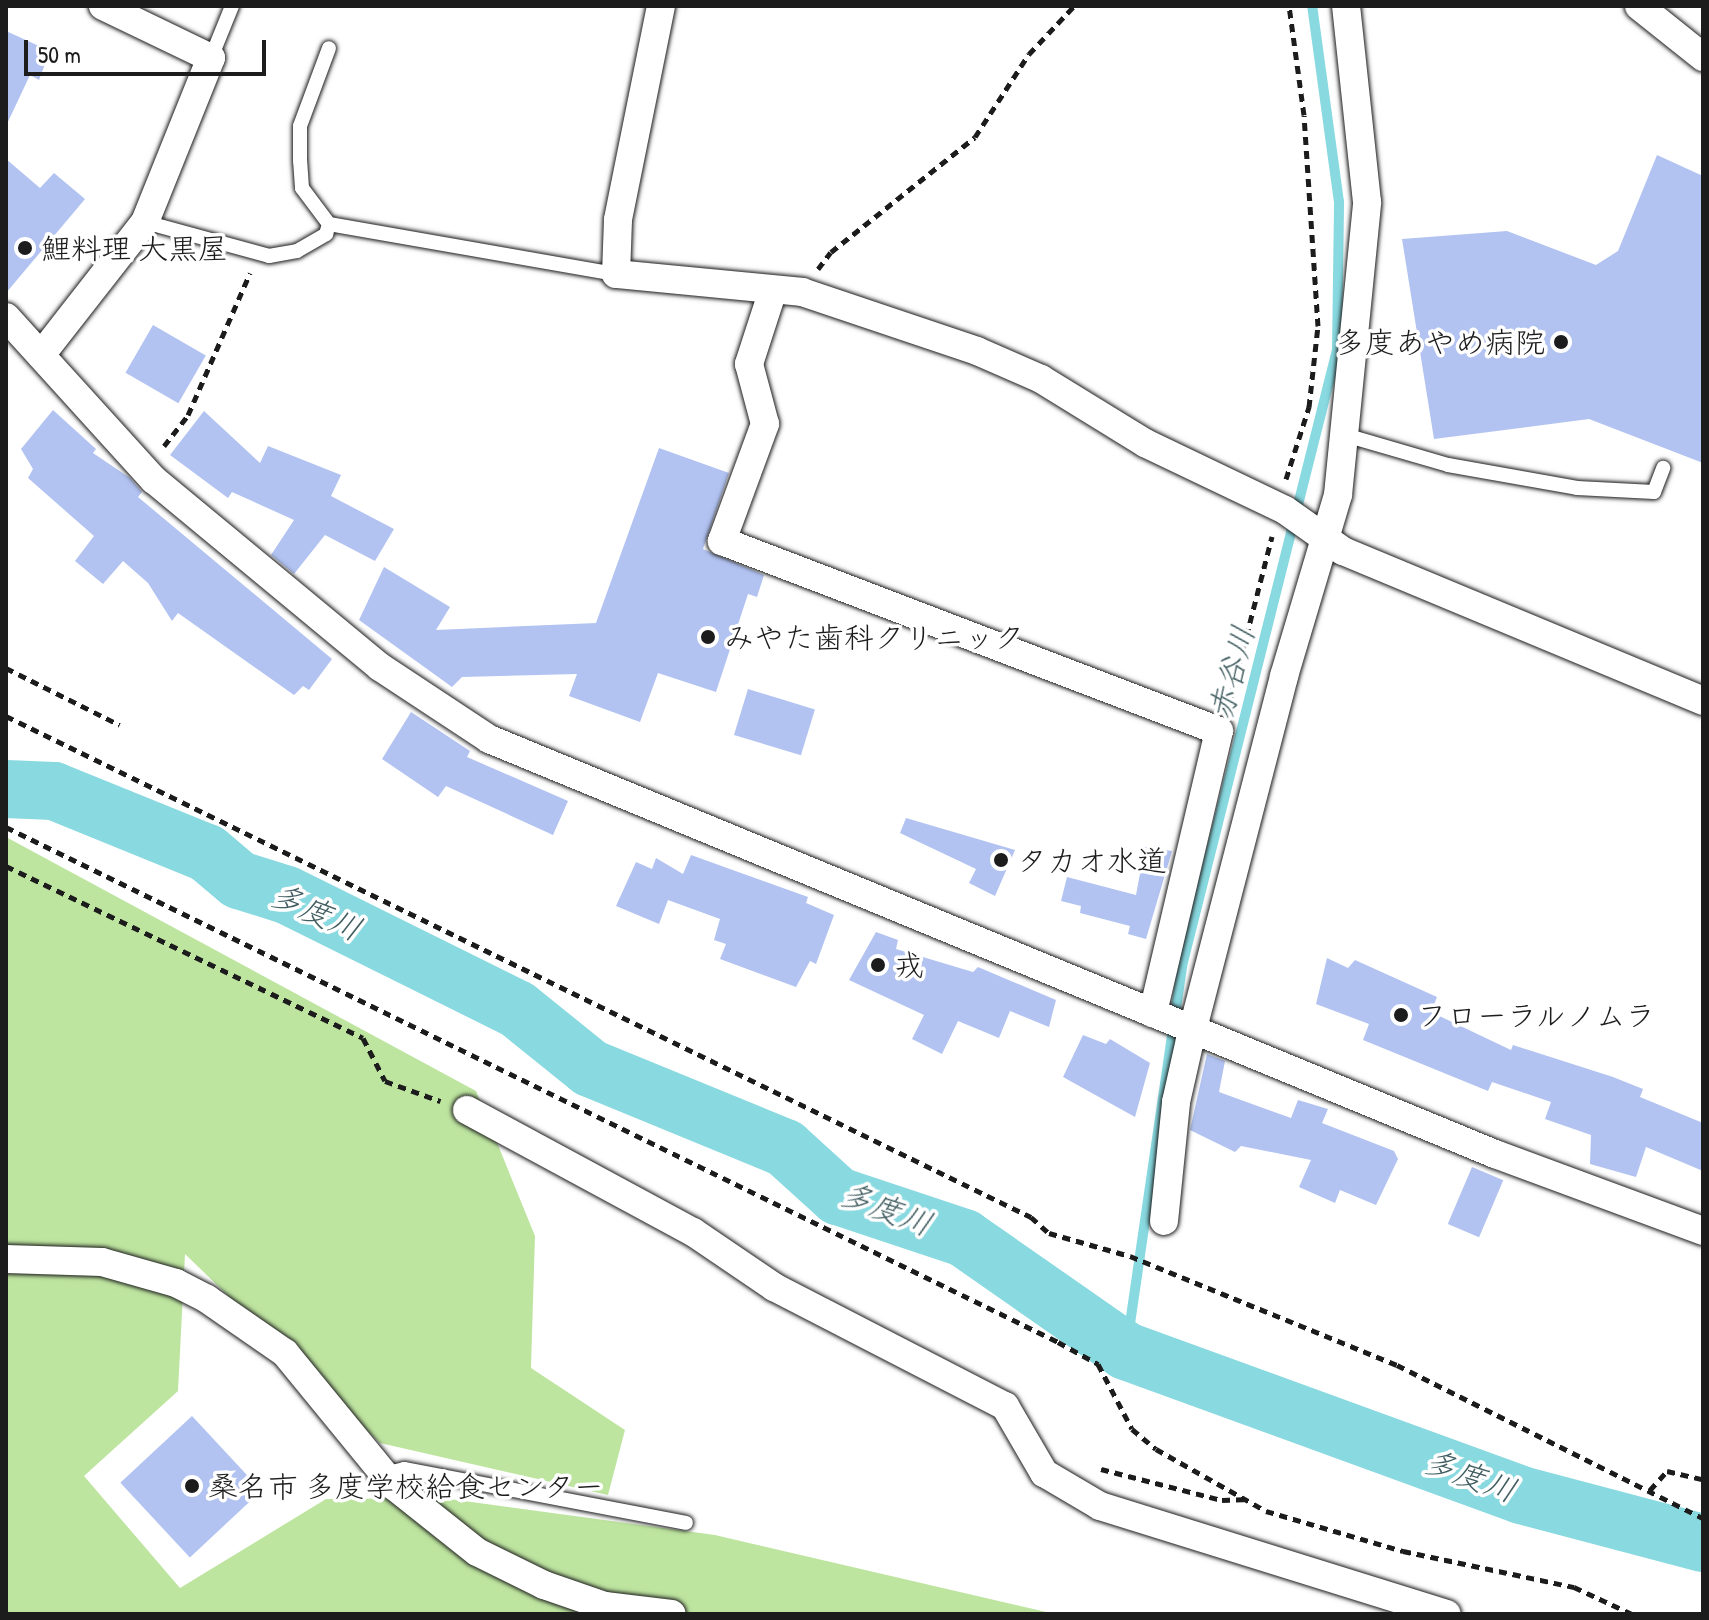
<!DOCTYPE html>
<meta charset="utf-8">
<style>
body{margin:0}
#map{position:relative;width:1709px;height:1620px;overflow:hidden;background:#fff;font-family:"Patrick Hand","Klee One",sans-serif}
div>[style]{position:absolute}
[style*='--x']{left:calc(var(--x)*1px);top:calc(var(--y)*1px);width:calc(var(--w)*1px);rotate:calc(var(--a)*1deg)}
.green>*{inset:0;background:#bee5a0}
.stream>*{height:10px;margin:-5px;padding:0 5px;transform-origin:5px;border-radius:5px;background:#88d9e0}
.river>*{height:58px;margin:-29px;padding:0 29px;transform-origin:29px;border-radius:29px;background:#88d9e0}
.building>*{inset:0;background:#b2c3f2;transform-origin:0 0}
.path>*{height:5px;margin-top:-2.5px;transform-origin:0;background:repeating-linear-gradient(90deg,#1c1c1c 0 8px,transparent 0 14px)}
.roads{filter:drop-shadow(0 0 2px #1c1c1c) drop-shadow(0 0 2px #1c1c1c)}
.service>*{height:14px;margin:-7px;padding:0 7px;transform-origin:7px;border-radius:7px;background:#fff}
.minor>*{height:28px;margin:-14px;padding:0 14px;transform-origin:14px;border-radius:14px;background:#fff}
.dots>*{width:22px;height:22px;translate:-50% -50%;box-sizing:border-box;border:4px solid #fff;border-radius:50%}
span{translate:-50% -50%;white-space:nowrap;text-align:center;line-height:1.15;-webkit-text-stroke:7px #fff;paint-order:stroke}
.poi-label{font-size:30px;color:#1c1c1c}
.left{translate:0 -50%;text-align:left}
.right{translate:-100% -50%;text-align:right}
.water-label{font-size:32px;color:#425e61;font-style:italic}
.frame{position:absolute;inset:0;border:8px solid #1c1c1c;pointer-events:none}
.scale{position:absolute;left:24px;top:40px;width:242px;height:36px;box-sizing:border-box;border:4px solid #1c1c1c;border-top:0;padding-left:10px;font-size:24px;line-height:28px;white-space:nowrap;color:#1c1c1c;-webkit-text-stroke:6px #fff;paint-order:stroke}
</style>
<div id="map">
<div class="green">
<i style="clip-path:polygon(6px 837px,476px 1091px,535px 1236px,531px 1368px,625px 1430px,608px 1495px,380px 1443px,185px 1254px,178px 1391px,84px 1476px,180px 1588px,326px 1499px,442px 1498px,715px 1535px,1055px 1614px,6px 1614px)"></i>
</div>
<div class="stream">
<i style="--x:1126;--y:1351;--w:389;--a:-81.7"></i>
<i style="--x:1182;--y:966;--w:635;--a:-75.88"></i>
<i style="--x:1337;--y:350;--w:148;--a:-89.2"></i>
<i style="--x:1339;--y:202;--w:198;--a:-97.8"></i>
</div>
<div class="river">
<i style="--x:6;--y:789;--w:48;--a:2.4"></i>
<i style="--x:54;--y:791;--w:165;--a:22.1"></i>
<i style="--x:207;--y:853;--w:42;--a:40.2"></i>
<i style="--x:239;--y:880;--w:50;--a:17.4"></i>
<i style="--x:287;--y:895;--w:257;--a:26.4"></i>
<i style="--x:517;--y:1009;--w:94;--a:38.9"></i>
<i style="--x:590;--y:1068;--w:211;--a:22.3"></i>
<i style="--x:785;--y:1148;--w:72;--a:42.2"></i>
<i style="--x:838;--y:1196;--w:133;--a:18.4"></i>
<i style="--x:964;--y:1238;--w:198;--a:34.9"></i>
<i style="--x:1126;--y:1351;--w:420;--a:20"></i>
<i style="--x:1521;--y:1495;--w:188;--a:14.8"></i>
</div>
<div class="building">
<i style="clip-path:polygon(6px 31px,50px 51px,39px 80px,30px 75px,6px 126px)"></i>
<i style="clip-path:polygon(1657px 155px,1703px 176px,1703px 463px,1589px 419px,1434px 439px,1402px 239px,1507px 231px,1596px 265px,1618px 251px)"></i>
<i style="clip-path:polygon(6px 159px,40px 188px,54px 173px,85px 199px,6px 293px)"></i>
<i style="left:153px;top:325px;width:61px;height:55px;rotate:30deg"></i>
<i style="clip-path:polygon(53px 410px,96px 449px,93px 453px,130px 478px,142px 492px,138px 497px,332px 659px,309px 690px,303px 686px,294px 695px,178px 613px,172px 621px,148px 583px,123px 561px,103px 584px,75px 561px,94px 536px,28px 478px,33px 469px,21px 449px)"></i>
<i style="clip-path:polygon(204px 411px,260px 463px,268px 446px,341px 475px,331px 496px,394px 529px,375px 561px,325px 535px,294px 574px,271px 555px,294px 520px,232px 492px,228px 498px,170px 455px)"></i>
<i style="clip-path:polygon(659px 448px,729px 473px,703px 549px,764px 575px,757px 597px,748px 594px,716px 692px,658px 673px,640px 722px,569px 696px,577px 674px,462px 677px,452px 687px,359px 620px,384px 567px,450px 607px,436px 630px,596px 623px)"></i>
<i style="left:748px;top:689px;width:70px;height:48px;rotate:17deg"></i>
<i style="clip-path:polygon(411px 712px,470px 751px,467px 757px,568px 801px,553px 835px,446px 786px,438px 797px,382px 759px)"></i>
<i style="clip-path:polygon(906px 818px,1015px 850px,995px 896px,969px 883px,976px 869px,900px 833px)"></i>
<i style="clip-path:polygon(1145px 847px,1172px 851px,1146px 939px,1128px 934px,1130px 926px,1080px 913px,1081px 906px,1061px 901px,1067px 877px,1136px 895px)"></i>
<i style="clip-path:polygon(691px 855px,808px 897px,806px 903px,834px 915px,816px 964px,810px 961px,796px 987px,720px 959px,726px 944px,714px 940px,720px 919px,668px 900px,659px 924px,616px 906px,636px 862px,652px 869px,656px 858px,683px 874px)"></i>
<i style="clip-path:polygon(876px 932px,898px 940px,896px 949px,973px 972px,978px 967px,1056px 1000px,1049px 1027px,1010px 1011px,999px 1038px,958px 1021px,942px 1054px,912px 1039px,924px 1015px,849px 980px)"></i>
<i style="clip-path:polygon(1327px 958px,1348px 968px,1355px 960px,1437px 997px,1431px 1012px,1511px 1050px,1513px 1045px,1613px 1077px,1643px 1089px,1640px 1097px,1703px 1123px,1703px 1171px,1646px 1147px,1636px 1177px,1590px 1164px,1591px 1135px,1545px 1119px,1551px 1102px,1492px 1082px,1488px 1091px,1363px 1040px,1369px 1024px,1316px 1004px)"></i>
<i style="clip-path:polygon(1083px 1035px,1106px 1044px,1110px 1039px,1150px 1063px,1135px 1117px,1063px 1077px)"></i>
<i style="clip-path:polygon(1207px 1054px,1225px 1061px,1219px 1092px,1291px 1118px,1298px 1100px,1328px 1109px,1322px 1123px,1394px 1151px,1398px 1159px,1376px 1205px,1340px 1190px,1335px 1203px,1299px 1187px,1311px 1160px,1241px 1146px,1235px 1152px,1190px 1130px)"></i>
<i style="left:1472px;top:1167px;width:34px;height:62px;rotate:23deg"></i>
<i style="left:192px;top:1416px;width:102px;height:98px;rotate:47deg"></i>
</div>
<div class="path">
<i style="--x:818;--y:269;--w:21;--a:-53"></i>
<i style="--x:831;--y:252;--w:184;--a:-38.6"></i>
<i style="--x:975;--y:137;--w:99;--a:-57"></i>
<i style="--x:1029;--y:54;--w:66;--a:-46.8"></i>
<i style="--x:164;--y:446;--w:39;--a:-52"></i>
<i style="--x:188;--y:415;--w:155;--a:-66.4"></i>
<i style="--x:1286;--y:479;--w:76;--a:-72.3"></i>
<i style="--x:1309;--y:407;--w:81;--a:-83.7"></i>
<i style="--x:1318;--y:326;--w:211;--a:-93.8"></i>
<i style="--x:1304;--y:115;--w:110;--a:-97.8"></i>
<i style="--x:6;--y:668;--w:127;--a:26.6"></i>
<i style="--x:1229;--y:704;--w:173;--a:-75.6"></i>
<i style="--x:6;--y:716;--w:1141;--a:26.05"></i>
<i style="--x:1031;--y:1217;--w:24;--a:42"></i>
<i style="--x:1049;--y:1233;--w:84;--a:15.9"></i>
<i style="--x:1130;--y:1256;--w:288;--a:22.2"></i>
<i style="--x:1397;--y:1365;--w:342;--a:26.6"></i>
<i style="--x:6;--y:827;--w:1171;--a:26.08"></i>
<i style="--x:1058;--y:1342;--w:46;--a:28.8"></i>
<i style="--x:1098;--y:1364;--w:73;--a:62.4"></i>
<i style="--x:1132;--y:1429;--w:31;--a:40"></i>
<i style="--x:1156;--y:1449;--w:126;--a:29.4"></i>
<i style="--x:1266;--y:1511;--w:143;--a:16.3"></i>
<i style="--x:1403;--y:1551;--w:175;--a:11.9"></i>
<i style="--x:1574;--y:1587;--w:64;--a:25"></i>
<i style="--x:6;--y:866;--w:396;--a:25.7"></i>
<i style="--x:363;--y:1038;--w:48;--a:62.9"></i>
<i style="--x:385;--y:1081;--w:59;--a:20"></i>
<i style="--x:1101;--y:1469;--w:125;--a:14.4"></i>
<i style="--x:1222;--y:1500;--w:28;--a:-2"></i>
<i style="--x:1650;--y:1490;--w:25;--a:-48"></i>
<i style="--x:1667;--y:1471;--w:37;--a:13"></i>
</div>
<div class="roads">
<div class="service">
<i style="--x:211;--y:58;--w:56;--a:-68"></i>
<i style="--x:145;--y:222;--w:129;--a:15.3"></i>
<i style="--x:269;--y:256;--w:28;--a:-10"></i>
<i style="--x:297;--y:251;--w:34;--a:-30"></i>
<i style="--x:326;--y:234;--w:10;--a:-73"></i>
<i style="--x:329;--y:224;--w:291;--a:9.9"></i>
<i style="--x:329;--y:224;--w:45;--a:-126.9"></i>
<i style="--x:302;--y:188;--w:27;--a:-94"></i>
<i style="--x:300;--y:161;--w:35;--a:-90"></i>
<i style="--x:300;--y:126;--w:83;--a:-69.6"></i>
<i style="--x:1345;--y:435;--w:107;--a:16.2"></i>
<i style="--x:1448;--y:465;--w:131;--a:10.1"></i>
<i style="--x:1577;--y:488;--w:77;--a:3"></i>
<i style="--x:1654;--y:492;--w:26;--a:-69"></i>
<i style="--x:384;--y:1474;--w:21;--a:-14"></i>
<i style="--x:404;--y:1469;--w:287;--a:10.8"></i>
</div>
<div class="minor">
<i style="--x:661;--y:6;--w:218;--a:101.4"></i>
<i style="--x:618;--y:220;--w:54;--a:92.1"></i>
<i style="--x:616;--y:274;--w:187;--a:5.5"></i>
<i style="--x:802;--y:292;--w:185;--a:18.6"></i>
<i style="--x:977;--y:351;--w:70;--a:23.6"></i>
<i style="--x:1041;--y:379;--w:122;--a:31.6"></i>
<i style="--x:1145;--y:443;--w:155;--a:25.6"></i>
<i style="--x:1285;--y:510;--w:71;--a:35.3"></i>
<i style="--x:1343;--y:551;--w:390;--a:22.6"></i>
<i style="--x:1639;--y:6;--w:82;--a:38.6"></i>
<i style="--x:773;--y:290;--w:78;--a:108"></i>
<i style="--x:749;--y:364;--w:62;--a:75.1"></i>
<i style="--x:765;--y:424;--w:125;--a:110.2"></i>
<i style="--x:722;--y:541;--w:532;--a:20.92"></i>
<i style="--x:1219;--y:731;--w:290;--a:103.2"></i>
<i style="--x:6;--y:317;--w:220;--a:47.8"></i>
<i style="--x:154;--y:480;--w:293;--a:39.6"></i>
<i style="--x:380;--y:667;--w:131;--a:33.4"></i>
<i style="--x:489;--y:739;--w:1088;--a:22.42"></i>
<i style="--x:1495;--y:1154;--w:222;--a:20.3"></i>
<i style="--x:41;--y:355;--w:169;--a:-52"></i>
<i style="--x:145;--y:222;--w:177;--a:-68.1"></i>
<i style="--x:211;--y:58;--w:120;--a:-154.3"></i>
<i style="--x:467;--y:1110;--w:257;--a:28.4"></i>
<i style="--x:693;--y:1232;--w:98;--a:34.2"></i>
<i style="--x:774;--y:1287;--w:260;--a:27.3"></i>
<i style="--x:1005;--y:1406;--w:78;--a:59.8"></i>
<i style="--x:1044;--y:1473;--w:65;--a:30.5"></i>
<i style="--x:1100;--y:1506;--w:363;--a:17.3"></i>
<i style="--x:1164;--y:1221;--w:120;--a:-84.2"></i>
<i style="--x:1176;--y:1102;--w:64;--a:-77.3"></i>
<i style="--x:1190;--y:1040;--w:376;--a:-75.5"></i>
<i style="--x:1284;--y:676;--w:189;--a:-73.4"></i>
<i style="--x:1338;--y:495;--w:294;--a:-84.3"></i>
<i style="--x:1367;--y:202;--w:197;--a:-96.1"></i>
<i style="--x:6;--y:1259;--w:96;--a:1.8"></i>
<i style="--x:102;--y:1262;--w:77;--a:15.8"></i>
<i style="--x:176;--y:1283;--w:35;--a:27"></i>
<i style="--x:207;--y:1299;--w:95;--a:34.7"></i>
<i style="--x:285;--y:1353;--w:172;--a:50.7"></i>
<i style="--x:394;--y:1486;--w:106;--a:38.5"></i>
<i style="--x:477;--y:1552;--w:75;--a:26.2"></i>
<i style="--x:544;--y:1585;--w:65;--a:19"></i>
<i style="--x:605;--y:1606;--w:67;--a:6.8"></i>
</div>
</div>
<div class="dots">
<i style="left:25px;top:248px;background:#1c1c1c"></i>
<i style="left:1561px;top:342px;background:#1c1c1c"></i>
<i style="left:708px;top:637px;background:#1c1c1c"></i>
<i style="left:1001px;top:860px;background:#1c1c1c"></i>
<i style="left:878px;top:965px;background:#1c1c1c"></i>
<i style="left:1401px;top:1015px;background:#1c1c1c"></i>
<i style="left:192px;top:1486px;background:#1c1c1c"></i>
</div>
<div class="poi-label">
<span class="left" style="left:41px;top:248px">鯉料理 大黒屋</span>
<span class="right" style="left:1545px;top:342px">多度あやめ病院</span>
<span class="left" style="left:724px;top:637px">みやた歯科クリニック</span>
<span class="left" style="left:1017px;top:860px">タカオ水道</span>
<span class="left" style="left:894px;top:965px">戎</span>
<span class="left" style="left:1417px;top:1015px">フローラルノムラ</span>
<span class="left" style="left:208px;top:1486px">桑名市 多度学校給食センター</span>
</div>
<div class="water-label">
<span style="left:1232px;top:673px;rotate:-75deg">赤谷川</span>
<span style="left:316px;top:912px;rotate:24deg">多度川</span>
<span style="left:886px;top:1209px;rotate:21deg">多度川</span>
<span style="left:1470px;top:1476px;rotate:20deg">多度川</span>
</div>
<div class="frame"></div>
<div class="scale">50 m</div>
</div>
